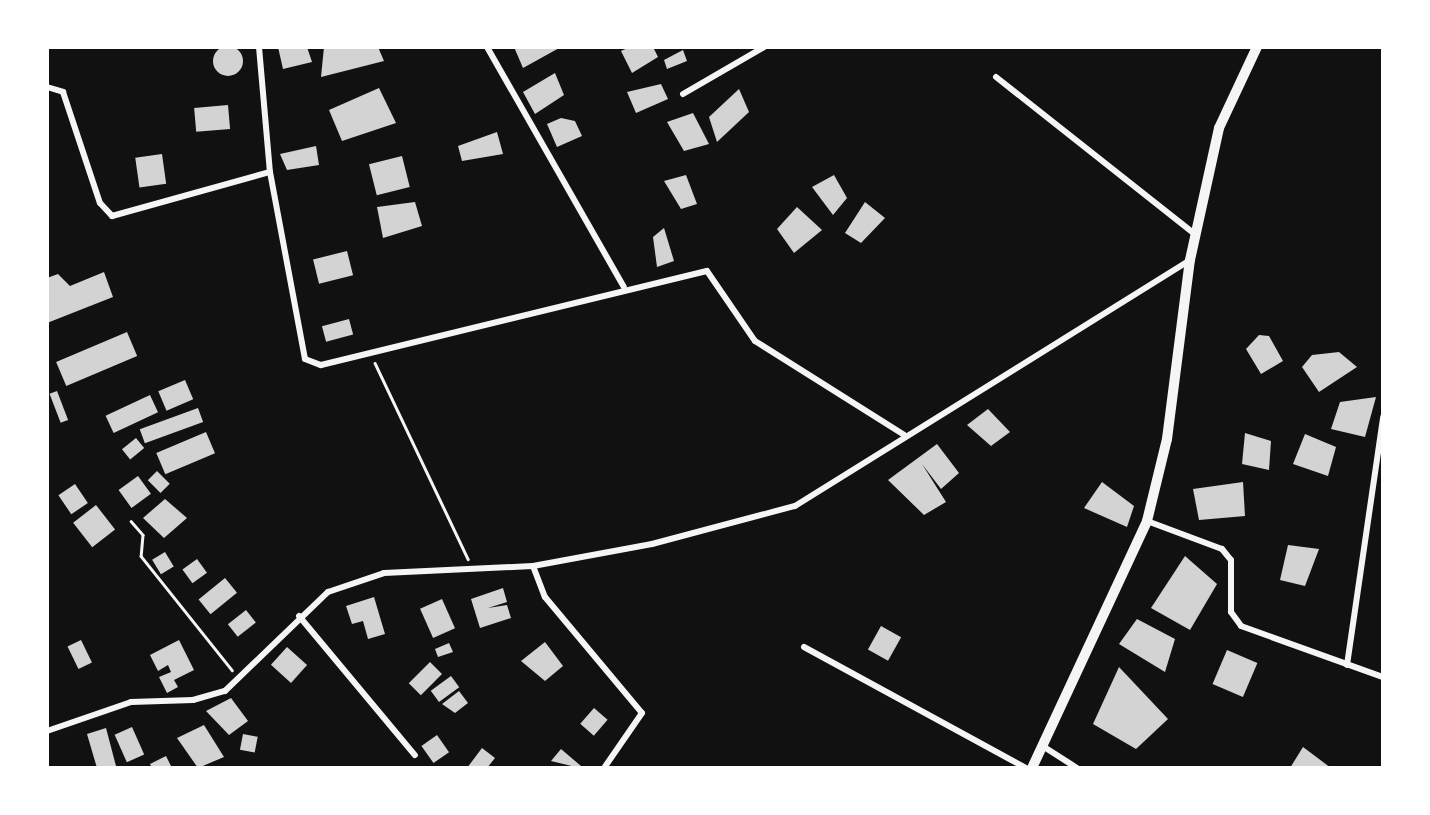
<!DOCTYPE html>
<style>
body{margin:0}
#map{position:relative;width:1430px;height:815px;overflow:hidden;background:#111;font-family:Ubuntu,sans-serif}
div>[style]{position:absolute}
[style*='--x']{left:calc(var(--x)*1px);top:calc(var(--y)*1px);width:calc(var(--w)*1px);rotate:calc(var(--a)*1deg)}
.building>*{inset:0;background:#d3d3d3;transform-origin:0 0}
.round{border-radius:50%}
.path>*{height:2.5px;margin:-1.25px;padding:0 1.25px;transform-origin:1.25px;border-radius:1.25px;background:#f5f5f5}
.minor>*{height:6px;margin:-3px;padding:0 3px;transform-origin:3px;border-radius:3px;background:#f5f5f5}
.primary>*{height:10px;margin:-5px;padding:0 5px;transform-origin:5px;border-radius:5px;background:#f5f5f5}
span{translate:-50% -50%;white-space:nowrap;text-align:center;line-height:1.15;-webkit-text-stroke:7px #fff;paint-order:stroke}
.frame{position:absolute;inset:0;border:49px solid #fff;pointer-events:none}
</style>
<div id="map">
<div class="building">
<i class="round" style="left:213px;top:46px;width:30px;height:30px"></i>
<i style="clip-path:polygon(278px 47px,307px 47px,312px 62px,283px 69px)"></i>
<i style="clip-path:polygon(324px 47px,378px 47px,384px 61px,321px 77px)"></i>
<i style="clip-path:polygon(514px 47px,561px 47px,523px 68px)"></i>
<i style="clip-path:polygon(630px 47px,653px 47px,658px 57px,632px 73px,621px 51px)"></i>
<i style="clip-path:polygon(683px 50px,687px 61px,667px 69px,664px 60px)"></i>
<i style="clip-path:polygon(555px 73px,564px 95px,535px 114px,523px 92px)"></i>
<i style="clip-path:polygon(661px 84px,668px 99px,636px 113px,627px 92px)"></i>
<i style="clip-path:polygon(379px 88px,396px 123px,342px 141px,329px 110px)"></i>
<i style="clip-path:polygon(739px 89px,749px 112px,717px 142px,709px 117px)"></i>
<i style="left:228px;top:105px;width:24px;height:34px;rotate:85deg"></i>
<i style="clip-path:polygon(693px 113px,709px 144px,684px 151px,667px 122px)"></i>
<i style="clip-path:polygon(561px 118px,575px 121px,582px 136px,557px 147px,547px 124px)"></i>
<i style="clip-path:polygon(497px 132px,503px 154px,462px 161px,458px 146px)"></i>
<i style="clip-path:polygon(316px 146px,319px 165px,287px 170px,280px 154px)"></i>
<i style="left:162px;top:154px;width:30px;height:27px;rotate:82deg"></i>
<i style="left:402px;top:156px;width:32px;height:34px;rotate:76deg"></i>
<i style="clip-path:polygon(686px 175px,697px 204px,681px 209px,664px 181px)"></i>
<i style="clip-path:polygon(834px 175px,847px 198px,833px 215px,812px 187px)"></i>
<i style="clip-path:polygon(415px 202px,422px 226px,383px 238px,377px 207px)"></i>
<i style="clip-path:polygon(865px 202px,885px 218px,861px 243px,845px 233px)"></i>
<i style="clip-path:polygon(797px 207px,822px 230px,794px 253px,777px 229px)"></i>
<i style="clip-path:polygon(664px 228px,674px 261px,657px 267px,653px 237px)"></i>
<i style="left:347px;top:251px;width:25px;height:35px;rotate:76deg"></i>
<i style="clip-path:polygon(104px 272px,113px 297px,47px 323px,47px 278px,58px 274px,70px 286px)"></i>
<i style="left:349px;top:319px;width:16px;height:28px;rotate:75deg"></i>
<i style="left:127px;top:332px;width:26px;height:77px;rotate:67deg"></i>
<i style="clip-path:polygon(1259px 335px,1269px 336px,1283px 361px,1261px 374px,1246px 349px)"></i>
<i style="clip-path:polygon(1339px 352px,1357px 367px,1319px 392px,1302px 367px,1312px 355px)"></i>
<i style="left:185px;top:380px;width:21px;height:29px;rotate:67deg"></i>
<i style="left:57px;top:391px;width:31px;height:8px;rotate:69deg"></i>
<i style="left:150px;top:395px;width:19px;height:49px;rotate:65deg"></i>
<i style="clip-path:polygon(1376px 397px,1365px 437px,1331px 429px,1340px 402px)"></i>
<i style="left:198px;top:408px;width:15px;height:62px;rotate:70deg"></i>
<i style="clip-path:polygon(988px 409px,1010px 432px,991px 446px,967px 425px)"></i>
<i style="left:206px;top:432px;width:23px;height:54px;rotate:67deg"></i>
<i style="clip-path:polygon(1245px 433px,1271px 441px,1269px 470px,1242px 464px)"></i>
<i style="clip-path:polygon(1305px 434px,1336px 447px,1328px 476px,1293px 464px)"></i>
<i style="left:136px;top:438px;width:13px;height:18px;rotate:51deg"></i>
<i style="clip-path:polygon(937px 444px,959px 473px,941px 489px,922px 464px,946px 502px,924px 515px,888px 480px)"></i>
<i style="left:157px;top:471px;width:18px;height:13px;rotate:45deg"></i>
<i style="left:138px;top:476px;width:22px;height:24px;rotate:54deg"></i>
<i style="clip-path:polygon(1102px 482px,1134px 506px,1127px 527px,1084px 508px)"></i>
<i style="clip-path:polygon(1243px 482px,1245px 516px,1199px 520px,1193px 489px)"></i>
<i style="left:75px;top:484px;width:23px;height:20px;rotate:56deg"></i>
<i style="clip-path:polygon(165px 499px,187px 518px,164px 538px,143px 518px)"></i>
<i style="left:96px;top:505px;width:31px;height:29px;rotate:52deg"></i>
<i style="clip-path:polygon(1288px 545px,1319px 549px,1305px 586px,1280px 580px)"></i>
<i style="left:165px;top:552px;width:17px;height:15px;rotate:59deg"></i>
<i style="clip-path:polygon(1185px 556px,1217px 584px,1190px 630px,1151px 608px)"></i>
<i style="left:197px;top:559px;width:17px;height:18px;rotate:54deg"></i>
<i style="left:225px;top:578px;width:19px;height:34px;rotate:51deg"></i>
<i style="clip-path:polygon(503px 588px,507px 602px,488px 608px,507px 605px,511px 618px,480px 628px,471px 599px)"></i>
<i style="clip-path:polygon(374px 597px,385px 634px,368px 639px,363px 621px,352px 624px,346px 606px)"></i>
<i style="left:442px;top:599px;width:32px;height:24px;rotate:66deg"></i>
<i style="left:246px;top:610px;width:16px;height:23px;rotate:52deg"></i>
<i style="clip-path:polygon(1137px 619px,1175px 639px,1165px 672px,1119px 644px)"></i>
<i style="left:881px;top:626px;width:23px;height:27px;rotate:29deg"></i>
<i style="left:81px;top:640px;width:25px;height:15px;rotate:64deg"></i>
<i style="clip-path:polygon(179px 640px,194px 670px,174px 680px,178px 687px,167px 693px,159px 677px,171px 672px,168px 665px,158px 671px,150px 655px)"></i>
<i style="clip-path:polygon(545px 642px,563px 666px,545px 681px,521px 661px)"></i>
<i style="clip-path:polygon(449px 643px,453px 652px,438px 657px,435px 649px)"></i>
<i style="left:287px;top:647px;width:27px;height:24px;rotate:42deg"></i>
<i style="left:1227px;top:650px;width:33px;height:37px;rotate:23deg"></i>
<i style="left:430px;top:662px;width:17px;height:30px;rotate:45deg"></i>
<i style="clip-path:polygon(1119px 667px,1168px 719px,1136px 749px,1093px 724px)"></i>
<i style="left:451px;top:676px;width:14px;height:25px;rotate:54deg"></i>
<i style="clip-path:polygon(459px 691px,468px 703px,455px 713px,442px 704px)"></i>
<i style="clip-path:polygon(231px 698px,248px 721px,229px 735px,206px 711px)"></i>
<i style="left:594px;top:708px;width:18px;height:21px;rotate:41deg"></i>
<i style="clip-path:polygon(204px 725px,224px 757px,198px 768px,177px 738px)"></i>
<i style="left:132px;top:727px;width:30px;height:19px;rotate:66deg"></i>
<i style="clip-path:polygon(106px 728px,116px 766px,97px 768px,87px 734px)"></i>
<i style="left:243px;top:734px;width:15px;height:16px;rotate:11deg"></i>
<i style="left:437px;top:735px;width:21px;height:19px;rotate:55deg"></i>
<i style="clip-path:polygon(1303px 747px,1331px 768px,1290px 768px)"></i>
<i style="clip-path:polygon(482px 748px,495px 758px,487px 768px,467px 768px)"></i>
<i style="clip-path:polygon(561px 749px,581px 766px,580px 768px,551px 761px)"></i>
<i style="clip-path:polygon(166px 756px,172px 768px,152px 768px,150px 764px)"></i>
</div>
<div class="path">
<i style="--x:375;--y:363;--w:217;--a:64.6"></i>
<i style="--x:131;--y:521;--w:18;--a:49"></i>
<i style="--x:143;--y:535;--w:21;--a:95"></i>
<i style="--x:141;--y:556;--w:146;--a:51.4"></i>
</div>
<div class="minor">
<i style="--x:259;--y:47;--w:125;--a:85"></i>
<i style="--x:270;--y:172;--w:190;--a:79.4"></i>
<i style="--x:305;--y:359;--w:17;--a:21"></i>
<i style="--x:321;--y:365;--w:397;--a:-13.7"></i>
<i style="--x:707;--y:271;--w:85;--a:55.6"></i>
<i style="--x:755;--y:341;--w:176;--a:32.2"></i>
<i style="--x:487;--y:47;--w:276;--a:60.3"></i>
<i style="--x:996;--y:77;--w:253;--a:38.3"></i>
<i style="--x:47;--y:87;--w:17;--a:17"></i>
<i style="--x:63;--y:92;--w:117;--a:71.6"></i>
<i style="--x:100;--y:203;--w:18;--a:47"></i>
<i style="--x:112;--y:216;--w:164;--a:-15.6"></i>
<i style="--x:683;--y:94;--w:94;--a:-30.1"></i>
<i style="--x:1147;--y:521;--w:80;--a:20.5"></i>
<i style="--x:1222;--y:549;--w:14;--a:51"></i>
<i style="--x:1231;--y:560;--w:52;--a:90"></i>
<i style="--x:1231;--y:612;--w:17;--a:54"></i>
<i style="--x:1241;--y:626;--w:151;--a:19.8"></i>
<i style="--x:533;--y:566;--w:33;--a:69"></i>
<i style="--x:545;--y:597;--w:151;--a:50.1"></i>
<i style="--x:642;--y:713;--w:67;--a:124.6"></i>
<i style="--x:299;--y:616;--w:181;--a:50.2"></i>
<i style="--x:804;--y:647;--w:253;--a:28.6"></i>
<i style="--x:1347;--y:665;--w:251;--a:-81.7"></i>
<i style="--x:47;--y:731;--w:89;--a:-19"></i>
<i style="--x:131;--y:702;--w:62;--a:-1.8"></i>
<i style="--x:193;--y:700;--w:33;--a:-16"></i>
<i style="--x:225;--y:691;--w:143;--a:-43.9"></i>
<i style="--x:328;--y:592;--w:59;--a:-18.7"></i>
<i style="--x:384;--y:573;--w:149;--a:-2.7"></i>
<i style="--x:533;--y:566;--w:121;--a:-10.5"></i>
<i style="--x:652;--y:544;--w:148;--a:-14.9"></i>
<i style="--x:795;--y:506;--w:465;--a:-31.9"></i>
<i style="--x:1041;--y:745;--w:43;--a:32.6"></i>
</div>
<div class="primary">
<i style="--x:1032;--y:768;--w:272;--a:-65"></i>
<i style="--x:1147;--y:521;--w:84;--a:-76.3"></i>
<i style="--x:1167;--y:439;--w:180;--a:-82.7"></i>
<i style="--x:1190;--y:260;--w:135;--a:-77.6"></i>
<i style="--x:1219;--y:128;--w:89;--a:-64.9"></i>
</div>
<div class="frame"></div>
</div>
